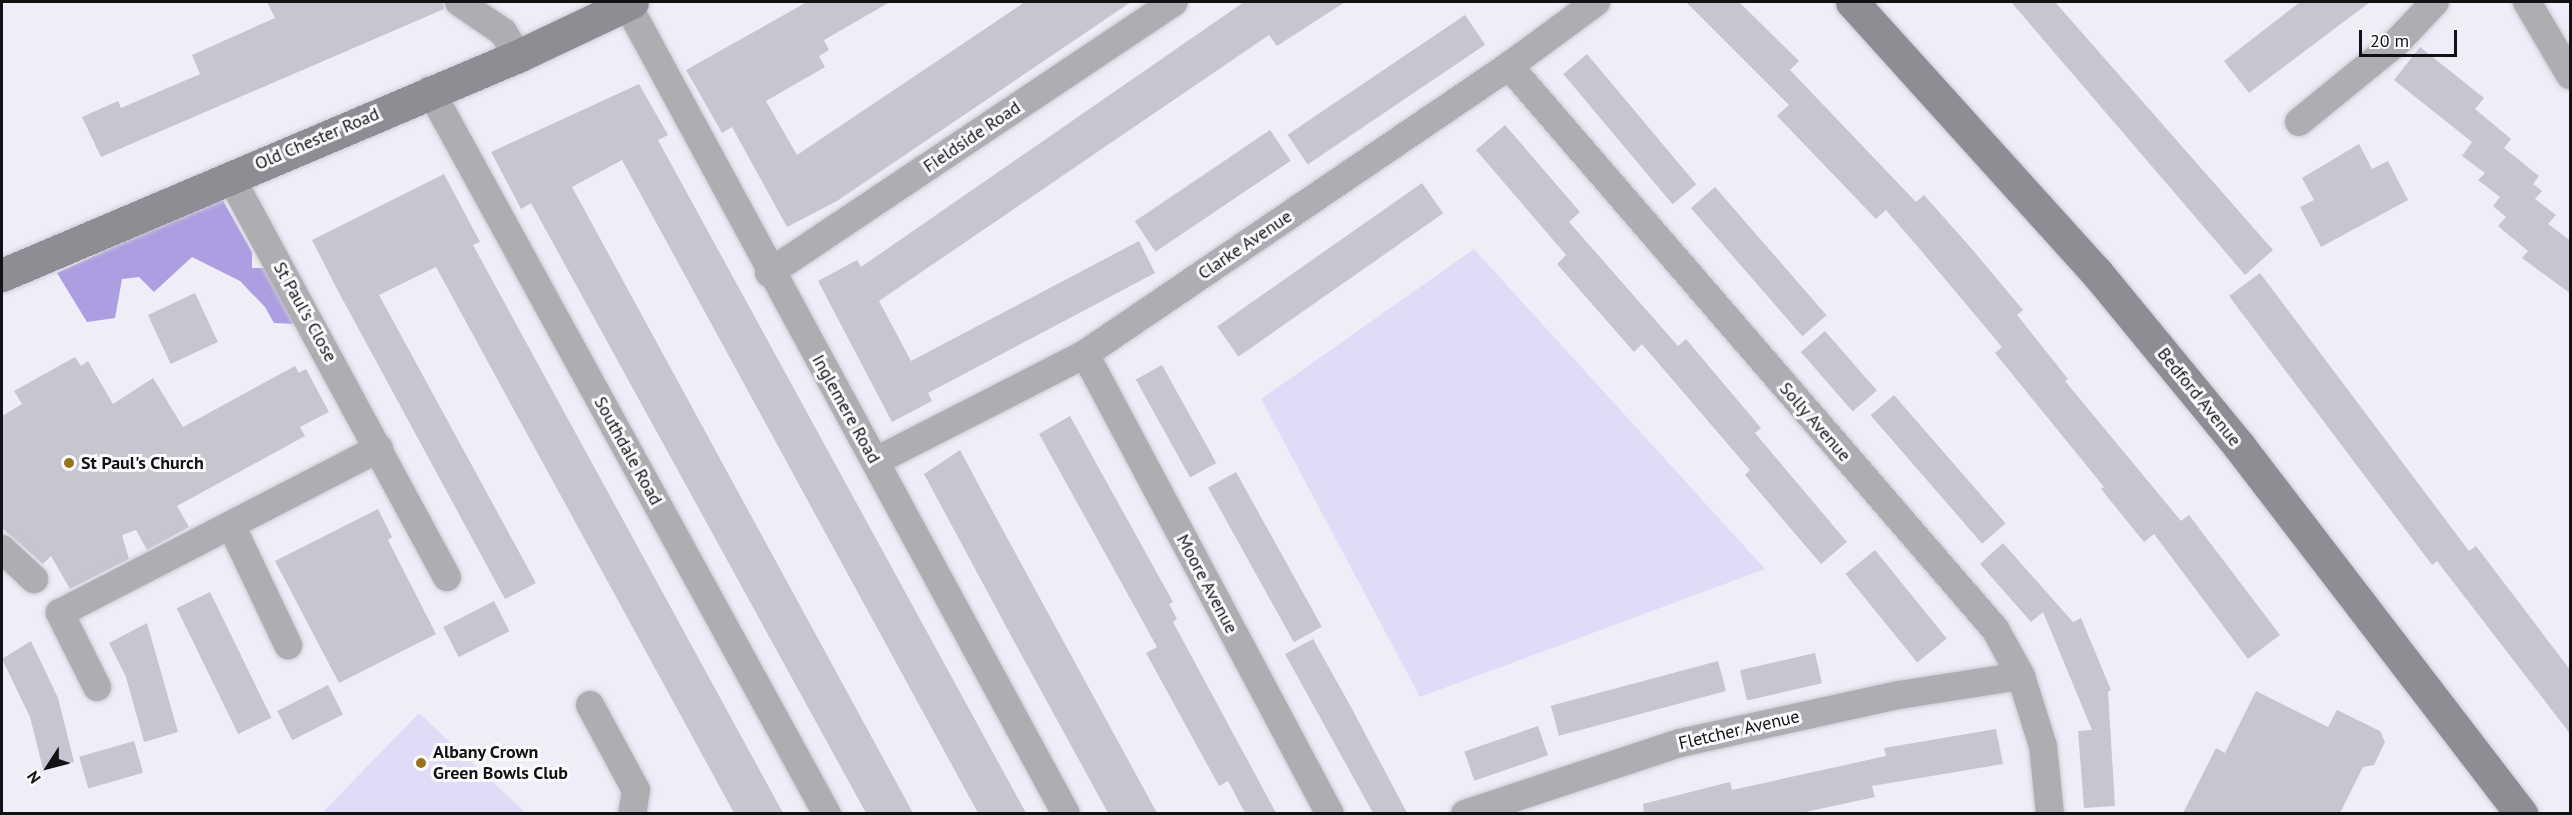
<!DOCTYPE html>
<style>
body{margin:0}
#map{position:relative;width:2572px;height:815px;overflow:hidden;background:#efeef8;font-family:"PT Sans",sans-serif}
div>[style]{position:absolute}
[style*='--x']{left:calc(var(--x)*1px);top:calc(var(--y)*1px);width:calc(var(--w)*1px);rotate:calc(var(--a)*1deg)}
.green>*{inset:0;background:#e1dbf8}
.forest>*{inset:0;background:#ad9de1}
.building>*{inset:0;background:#c7c5cf;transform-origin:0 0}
.roads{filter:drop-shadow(0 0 2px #cccbd4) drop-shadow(0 0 2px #cccbd4)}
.minor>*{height:28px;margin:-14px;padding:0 14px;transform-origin:14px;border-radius:14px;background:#aeadb1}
.secondary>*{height:33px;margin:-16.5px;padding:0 16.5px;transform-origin:16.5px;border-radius:16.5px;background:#8e8d93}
.dots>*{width:16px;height:16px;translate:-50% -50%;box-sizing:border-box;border:3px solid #fcfcfe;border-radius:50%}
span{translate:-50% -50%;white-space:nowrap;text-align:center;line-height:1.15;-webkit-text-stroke:6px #fcfcfe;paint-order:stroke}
.street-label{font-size:18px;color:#121215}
.poi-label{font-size:18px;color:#121215;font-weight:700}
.left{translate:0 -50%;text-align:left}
.frame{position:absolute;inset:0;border:3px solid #121215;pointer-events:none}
.north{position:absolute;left:18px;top:737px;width:60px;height:60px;-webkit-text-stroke:4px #fcfcfe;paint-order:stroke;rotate:234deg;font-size:16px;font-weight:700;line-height:24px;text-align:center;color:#121215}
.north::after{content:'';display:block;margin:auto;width:21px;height:27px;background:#121215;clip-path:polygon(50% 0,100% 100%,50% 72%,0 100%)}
.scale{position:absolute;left:2359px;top:30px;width:98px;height:27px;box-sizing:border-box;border:3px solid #121215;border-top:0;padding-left:8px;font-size:18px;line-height:21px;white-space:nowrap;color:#121215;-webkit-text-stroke:4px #fcfcfe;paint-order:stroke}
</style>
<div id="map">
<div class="green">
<i style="clip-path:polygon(1474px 249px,1765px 569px,1420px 697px,1261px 399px)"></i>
<i style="clip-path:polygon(419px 713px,526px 813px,322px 813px)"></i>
</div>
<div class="forest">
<i style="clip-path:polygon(221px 197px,252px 252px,252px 268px,267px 268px,297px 324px,274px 323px,265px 307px,240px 281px,192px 257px,154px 292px,139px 277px,122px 279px,115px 318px,87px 322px,57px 273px)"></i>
</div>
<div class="building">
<i style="clip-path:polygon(267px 2px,443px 2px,444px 9px,101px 157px,82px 117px,118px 101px,121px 108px,200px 74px,192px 55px,275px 18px)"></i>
<i style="clip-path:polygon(807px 2px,890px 2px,824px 40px,829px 50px,819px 56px,825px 67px,766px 101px,797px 155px,1025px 2px,1131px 2px,837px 201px,787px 227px,732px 127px,722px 133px,686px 70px)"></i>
<i style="clip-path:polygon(1244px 2px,1345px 2px,1277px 46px,1269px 35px,879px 301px,911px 361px,1139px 241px,1155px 273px,928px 393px,932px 401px,892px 422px,818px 281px,857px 260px,861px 267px)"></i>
<i style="clip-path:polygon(1686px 2px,1739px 2px,1799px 61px,1790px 70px,1916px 202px,1924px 195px,1971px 248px,2023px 310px,2017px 315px,2068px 379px,2065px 381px,2181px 521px,2189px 515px,2280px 635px,2248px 659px,2154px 534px,2144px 542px,2101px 489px,2104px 487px,1995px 353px,2002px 347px,1918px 247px,1886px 210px,1876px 219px,1777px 116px,1789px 105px)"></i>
<i style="clip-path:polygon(2011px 2px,2055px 2px,2273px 250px,2245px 275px)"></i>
<i style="clip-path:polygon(2300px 2px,2370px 2px,2249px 93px,2224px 61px)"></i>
<i style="left:1465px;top:15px;width:36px;height:214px;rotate:56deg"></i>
<i style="clip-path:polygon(2420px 47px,2484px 98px,2475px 109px,2511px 139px,2504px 148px,2539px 176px,2533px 184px,2542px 191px,2535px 199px,2556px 215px,2548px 224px,2571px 241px,2571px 294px,2522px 258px,2528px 251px,2498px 226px,2506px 217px,2493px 206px,2500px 197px,2478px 180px,2485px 173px,2462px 156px,2472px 142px,2394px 80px)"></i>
<i style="left:1587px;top:54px;width:170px;height:31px;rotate:50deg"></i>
<i style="clip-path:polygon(639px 84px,668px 135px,658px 140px,1026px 813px,978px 813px,622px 160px,572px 187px,913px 813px,866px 813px,531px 203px,521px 209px,491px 152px)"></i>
<i style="clip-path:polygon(1505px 125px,1580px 212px,1569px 222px,1678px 346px,1686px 339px,1761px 428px,1755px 433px,1847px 542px,1821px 564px,1745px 475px,1750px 470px,1642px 344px,1634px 352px,1557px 264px,1566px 255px,1476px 150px)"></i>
<i style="left:1270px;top:130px;width:37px;height:163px;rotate:56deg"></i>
<i style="clip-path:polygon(2359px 144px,2372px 169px,2388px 161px,2408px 200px,2321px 247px,2300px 207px,2314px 200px,2302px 178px)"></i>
<i style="clip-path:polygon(444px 174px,480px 242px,473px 245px,783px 813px,734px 813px,436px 267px,379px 295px,536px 583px,505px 599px,338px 291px,312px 240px)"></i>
<i style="left:1422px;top:183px;width:37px;height:250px;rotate:55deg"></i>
<i style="left:1715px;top:187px;width:170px;height:32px;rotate:49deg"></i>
<i style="clip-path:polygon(2260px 273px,2469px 551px,2476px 546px,2571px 671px,2571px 735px,2437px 561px,2432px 565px,2229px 296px)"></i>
<i style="left:195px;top:293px;width:54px;height:52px;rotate:65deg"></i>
<i style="left:1825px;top:331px;width:79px;height:32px;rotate:49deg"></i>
<i style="clip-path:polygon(75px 357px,81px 366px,88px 361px,113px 404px,153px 378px,183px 427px,295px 366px,299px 373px,306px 369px,329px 412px,300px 427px,305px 436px,177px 506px,189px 527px,147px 550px,136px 530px,122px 535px,129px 559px,70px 589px,51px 556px,43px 564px,2px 528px,2px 416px,22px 404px,14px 391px)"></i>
<i style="left:1162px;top:365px;width:112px;height:30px;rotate:61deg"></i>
<i style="left:1894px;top:395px;width:170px;height:31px;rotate:49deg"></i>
<i style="clip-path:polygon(1070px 416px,1173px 602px,1169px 604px,1177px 619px,1173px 622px,1276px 813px,1245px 813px,1228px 781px,1219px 786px,1146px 653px,1157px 647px,1039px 434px)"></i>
<i style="clip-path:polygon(960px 450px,999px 523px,1157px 813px,1108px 813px,1016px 645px,924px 474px)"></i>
<i style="left:1236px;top:472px;width:177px;height:32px;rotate:61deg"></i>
<i style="clip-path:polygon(378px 509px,392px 537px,388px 540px,436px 634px,339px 683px,275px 561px)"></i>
<i style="clip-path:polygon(2003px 543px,2073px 622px,2081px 618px,2111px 690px,2108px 692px,2115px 806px,2084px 808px,2078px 731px,2092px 730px,2043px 612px,2031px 622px,1980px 564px)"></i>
<i style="left:1875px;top:550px;width:114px;height:38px;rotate:51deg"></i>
<i style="left:210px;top:592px;width:140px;height:37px;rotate:64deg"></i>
<i style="left:494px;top:601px;width:34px;height:57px;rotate:63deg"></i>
<i style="clip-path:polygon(147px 623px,178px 732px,144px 742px,126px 677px,109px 643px)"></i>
<i style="clip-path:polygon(1313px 639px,1351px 707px,1407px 813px,1373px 813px,1285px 654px)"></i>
<i style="clip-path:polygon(31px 641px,58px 698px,74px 762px,43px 769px,30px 717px,2px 659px)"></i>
<i style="left:1815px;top:653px;width:31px;height:77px;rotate:77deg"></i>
<i style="left:1718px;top:661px;width:31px;height:173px;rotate:75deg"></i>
<i style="left:328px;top:685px;width:33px;height:57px;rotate:63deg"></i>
<i style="clip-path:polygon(2256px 691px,2328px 727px,2337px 710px,2380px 731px,2385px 742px,2374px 765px,2363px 767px,2340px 813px,2183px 813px,2216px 748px,2225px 753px)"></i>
<i style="left:1538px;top:726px;width:31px;height:78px;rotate:71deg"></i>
<i style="clip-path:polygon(1996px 729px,2003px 764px,1872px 786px,1875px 797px,1801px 813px,1644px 813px,1643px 804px,1730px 782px,1732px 790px,1886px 756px,1884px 748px)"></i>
<i style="left:134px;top:741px;width:33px;height:57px;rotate:74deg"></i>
</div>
<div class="roads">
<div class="minor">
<i style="--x:459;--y:2;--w:53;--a:34.3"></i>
<i style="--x:503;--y:32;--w:28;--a:58"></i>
<i style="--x:2527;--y:2;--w:85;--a:59.5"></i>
<i style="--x:627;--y:4;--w:921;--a:61.54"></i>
<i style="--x:1509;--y:66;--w:744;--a:49.2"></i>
<i style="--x:1995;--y:629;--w:54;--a:61"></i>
<i style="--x:2021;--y:676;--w:73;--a:72.6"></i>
<i style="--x:2043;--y:746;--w:68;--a:84.1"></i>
<i style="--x:430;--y:90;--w:826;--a:61.26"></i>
<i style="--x:2299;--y:122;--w:127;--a:-39.2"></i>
<i style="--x:2397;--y:42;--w:55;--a:-46.5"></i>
<i style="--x:230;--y:176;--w:456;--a:61.6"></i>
<i style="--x:769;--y:273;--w:487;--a:-33.8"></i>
<i style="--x:1085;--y:354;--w:521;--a:61.96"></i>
<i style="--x:876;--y:461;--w:235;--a:-27.1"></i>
<i style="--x:1085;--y:354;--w:513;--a:-34.19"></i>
<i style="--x:1509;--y:66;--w:108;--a:-36.3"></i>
<i style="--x:232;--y:527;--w:131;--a:64.6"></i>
<i style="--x:2;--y:549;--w:44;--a:43.2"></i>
<i style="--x:97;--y:687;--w:83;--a:-116.6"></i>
<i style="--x:60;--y:613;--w:359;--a:-27.3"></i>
<i style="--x:590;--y:705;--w:97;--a:61.6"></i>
<i style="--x:636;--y:790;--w:24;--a:99"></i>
<i style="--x:1465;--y:814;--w:226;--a:-18.3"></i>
<i style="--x:1680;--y:743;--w:224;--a:-12.4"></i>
<i style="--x:1899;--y:695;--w:123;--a:-8.9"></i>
</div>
<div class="secondary">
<i style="--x:1852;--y:2;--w:365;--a:47.9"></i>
<i style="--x:2097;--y:273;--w:224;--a:50.6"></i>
<i style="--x:2239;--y:446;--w:464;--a:52.5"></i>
<i style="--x:2;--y:275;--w:561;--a:-23"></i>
<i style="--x:518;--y:56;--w:126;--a:-25.3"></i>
</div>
</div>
<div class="dots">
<i style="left:69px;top:463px;background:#96731c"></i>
<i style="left:421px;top:763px;background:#96731c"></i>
</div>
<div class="street-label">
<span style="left:972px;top:137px;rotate:-34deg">Fieldside Road</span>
<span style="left:317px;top:139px;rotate:-23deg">Old Chester Road</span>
<span style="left:1245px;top:245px;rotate:-34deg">Clarke Avenue</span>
<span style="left:305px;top:312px;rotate:61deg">St Paul's Close</span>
<span style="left:2199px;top:397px;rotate:51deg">Bedford Avenue</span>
<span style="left:846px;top:409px;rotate:61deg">Inglemere Road</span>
<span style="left:1815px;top:422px;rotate:49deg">Solly Avenue</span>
<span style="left:628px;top:451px;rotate:61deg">Southdale Road</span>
<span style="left:1207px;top:584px;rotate:62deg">Moore Avenue</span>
<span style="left:1739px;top:730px;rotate:-13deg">Fletcher Avenue</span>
</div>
<div class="poi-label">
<span class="left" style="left:81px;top:463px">St Paul's Church</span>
<span class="left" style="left:433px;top:763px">Albany Crown<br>Green Bowls Club</span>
</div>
<div class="frame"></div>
<div class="north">N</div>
<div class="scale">20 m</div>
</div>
